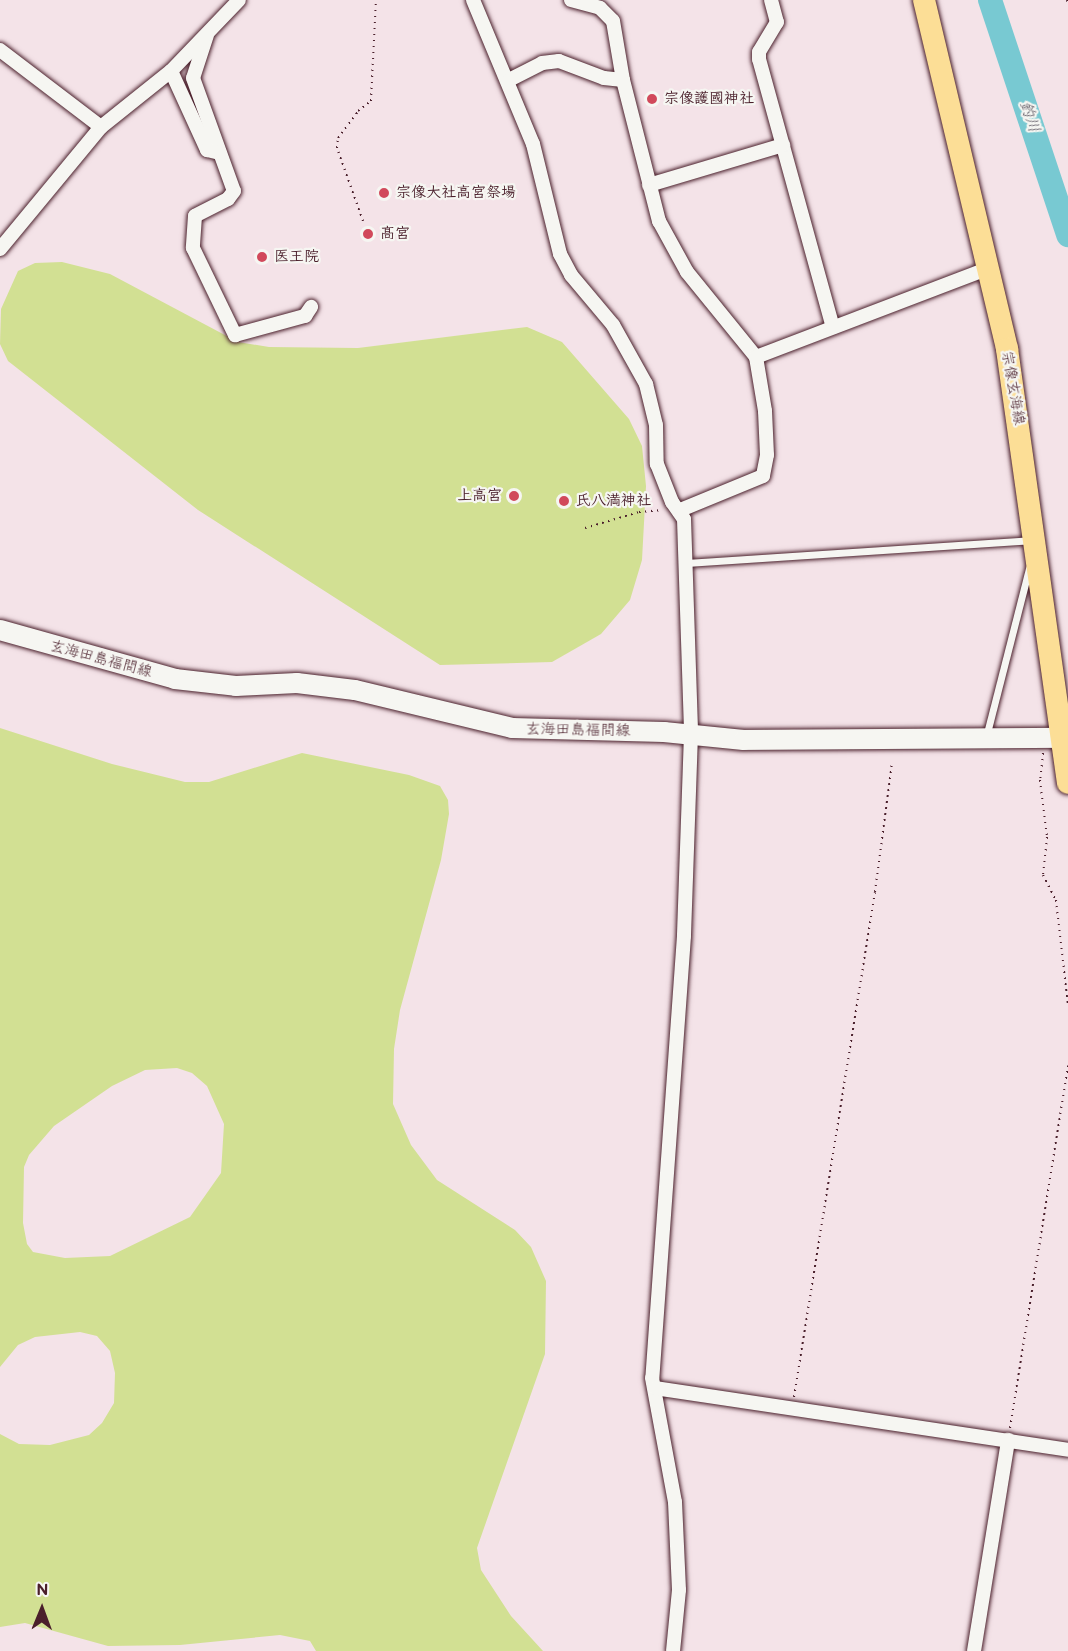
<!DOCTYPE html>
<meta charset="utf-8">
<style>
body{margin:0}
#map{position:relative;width:1068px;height:1651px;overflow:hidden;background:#f4e3e8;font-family:"Balsamiq Sans","Klee One",sans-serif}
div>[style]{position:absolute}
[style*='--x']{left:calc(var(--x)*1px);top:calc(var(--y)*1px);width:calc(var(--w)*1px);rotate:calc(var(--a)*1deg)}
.green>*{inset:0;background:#d2e093}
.river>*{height:24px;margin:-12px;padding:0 12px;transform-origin:12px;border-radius:12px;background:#78c9d2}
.path>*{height:2px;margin-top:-1px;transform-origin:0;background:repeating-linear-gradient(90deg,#4a1f2b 0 1.5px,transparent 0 6px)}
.roads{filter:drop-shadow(0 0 2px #4a1f2b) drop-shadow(0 0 2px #4a1f2b)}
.lane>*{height:7px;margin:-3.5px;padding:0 3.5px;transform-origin:3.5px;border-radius:3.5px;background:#f6f6f2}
.street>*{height:14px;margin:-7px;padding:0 7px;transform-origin:7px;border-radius:7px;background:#f6f6f2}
.secondary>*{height:20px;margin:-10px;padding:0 10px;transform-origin:10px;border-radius:10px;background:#f6f6f2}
.primary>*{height:22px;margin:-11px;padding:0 11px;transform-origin:11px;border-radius:11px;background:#fcde96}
.dots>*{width:16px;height:16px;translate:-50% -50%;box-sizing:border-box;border:3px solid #f6f6f2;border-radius:50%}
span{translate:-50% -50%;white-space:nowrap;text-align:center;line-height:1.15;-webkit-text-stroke:4.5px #f6f6f2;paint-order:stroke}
.poi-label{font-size:15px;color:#4a1f2b;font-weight:700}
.left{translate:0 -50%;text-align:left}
.right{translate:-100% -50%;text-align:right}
.street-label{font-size:15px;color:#4a1f2b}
.water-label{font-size:16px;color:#58525d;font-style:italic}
.north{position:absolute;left:12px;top:1579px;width:60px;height:60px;-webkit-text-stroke:4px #f6f6f2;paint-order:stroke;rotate:1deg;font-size:16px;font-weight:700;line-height:24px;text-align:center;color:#4a1f2b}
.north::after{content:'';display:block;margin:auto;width:21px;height:27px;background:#4a1f2b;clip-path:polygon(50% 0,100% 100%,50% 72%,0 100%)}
</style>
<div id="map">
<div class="green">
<i style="clip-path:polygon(62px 262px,110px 274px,238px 342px,269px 347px,358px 348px,527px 327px,562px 342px,629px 419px,642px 446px,646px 486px,642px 560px,630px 600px,601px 634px,552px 662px,440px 665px,198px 510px,8px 361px,0 344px,1px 309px,18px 271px,35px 263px)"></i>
<i style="clip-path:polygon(evenodd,0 728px,112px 764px,185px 782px,209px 782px,302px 753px,409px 775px,440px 786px,448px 800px,449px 814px,441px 860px,400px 1010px,394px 1049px,393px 1104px,411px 1145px,437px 1180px,515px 1230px,531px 1247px,546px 1281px,545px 1354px,477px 1548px,481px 1570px,511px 1616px,543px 1651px,316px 1651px,310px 1641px,280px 1635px,180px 1645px,108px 1646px,25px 1623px,0 1627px,0 1434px,19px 1444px,50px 1445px,89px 1435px,102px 1423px,114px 1403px,115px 1373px,110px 1351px,97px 1336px,80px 1332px,35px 1337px,18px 1345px,0 1367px,0 728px,177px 1068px,192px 1073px,207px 1086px,224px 1124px,221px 1173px,190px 1217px,110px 1256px,65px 1258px,33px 1252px,27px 1244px,23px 1223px,24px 1167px,29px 1155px,54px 1126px,112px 1086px,145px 1070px,177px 1068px)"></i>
</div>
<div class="river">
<i style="--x:990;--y:0;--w:248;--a:71.6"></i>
</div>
<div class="path">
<i style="--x:1067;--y:0;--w:4;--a:76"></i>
<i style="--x:363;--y:221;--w:77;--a:-109.6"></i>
<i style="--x:337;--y:148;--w:10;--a:-84"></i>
<i style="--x:338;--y:138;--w:34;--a:-53"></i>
<i style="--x:358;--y:111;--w:16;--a:-38"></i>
<i style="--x:371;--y:101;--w:101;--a:-87.2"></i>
<i style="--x:585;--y:528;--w:56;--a:-16.5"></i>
<i style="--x:639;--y:512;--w:23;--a:-5"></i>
<i style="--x:1043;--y:753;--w:27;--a:96"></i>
<i style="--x:1040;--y:780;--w:57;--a:83"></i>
<i style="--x:1047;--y:837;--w:38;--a:96"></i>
<i style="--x:1043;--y:875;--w:28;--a:63"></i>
<i style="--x:1056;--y:900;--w:107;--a:83.5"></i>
<i style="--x:794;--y:1397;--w:511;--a:-80.89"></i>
<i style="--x:875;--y:892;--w:131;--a:-82.5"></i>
<i style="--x:1010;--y:1428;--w:367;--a:-80.9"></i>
</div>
<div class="roads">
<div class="lane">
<i style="--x:686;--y:563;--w:345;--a:-3.8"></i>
<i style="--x:986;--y:737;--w:174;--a:-75.7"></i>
</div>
<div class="street">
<i style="--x:473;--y:0;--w:156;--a:67.4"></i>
<i style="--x:533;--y:144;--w:113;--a:76.2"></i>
<i style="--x:560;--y:254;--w:24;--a:62"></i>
<i style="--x:571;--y:275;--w:65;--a:50"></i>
<i style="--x:613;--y:325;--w:68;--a:60.8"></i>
<i style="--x:646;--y:384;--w:42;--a:76.3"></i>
<i style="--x:656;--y:425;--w:39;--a:89"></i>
<i style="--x:657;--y:464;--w:41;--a:68.5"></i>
<i style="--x:672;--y:502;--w:21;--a:55"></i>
<i style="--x:684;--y:519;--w:215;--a:88.1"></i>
<i style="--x:691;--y:734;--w:202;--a:92"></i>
<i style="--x:684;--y:936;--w:443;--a:94.1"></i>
<i style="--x:652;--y:1378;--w:126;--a:79.5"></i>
<i style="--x:675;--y:1502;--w:88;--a:87.4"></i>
<i style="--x:679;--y:1590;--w:61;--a:95.6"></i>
<i style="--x:571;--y:0;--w:30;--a:15"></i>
<i style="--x:600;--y:8;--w:18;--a:45"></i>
<i style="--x:613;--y:21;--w:60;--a:80.4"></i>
<i style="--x:623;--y:80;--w:146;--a:75.7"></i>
<i style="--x:659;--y:221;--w:58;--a:61.2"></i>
<i style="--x:687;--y:272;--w:109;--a:50.9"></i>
<i style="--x:756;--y:357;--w:55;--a:80.5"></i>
<i style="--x:765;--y:411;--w:44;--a:87.4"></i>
<i style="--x:767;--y:455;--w:21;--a:101"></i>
<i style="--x:763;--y:476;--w:90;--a:157.7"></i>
<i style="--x:771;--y:0;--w:23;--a:75"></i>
<i style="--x:777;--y:22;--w:35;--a:121"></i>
<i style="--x:759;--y:52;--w:7;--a:90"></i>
<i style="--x:759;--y:59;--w:278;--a:74.6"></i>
<i style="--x:207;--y:35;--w:45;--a:108"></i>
<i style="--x:193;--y:78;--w:120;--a:70.1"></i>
<i style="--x:234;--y:191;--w:10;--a:127"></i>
<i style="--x:228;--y:199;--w:37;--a:153"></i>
<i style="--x:195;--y:216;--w:32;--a:94"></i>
<i style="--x:193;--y:248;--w:97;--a:64.2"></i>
<i style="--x:235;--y:335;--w:73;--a:-15.2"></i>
<i style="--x:305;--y:316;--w:11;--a:-56"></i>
<i style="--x:0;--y:50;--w:127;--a:37.3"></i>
<i style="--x:171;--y:71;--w:87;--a:65.5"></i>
<i style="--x:207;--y:150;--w:13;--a:13"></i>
<i style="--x:509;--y:80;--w:37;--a:-27"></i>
<i style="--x:542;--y:63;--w:17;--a:-7"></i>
<i style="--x:559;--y:61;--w:48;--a:20.7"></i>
<i style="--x:604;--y:78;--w:19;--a:6"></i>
<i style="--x:649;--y:185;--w:140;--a:-16.6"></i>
<i style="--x:0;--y:249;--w:158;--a:-50.4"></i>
<i style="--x:101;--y:127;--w:90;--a:-38.7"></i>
<i style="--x:171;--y:71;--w:98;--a:-46.2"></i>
<i style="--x:756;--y:357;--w:249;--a:-20.9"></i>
<i style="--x:655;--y:1388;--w:418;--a:8.5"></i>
<i style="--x:974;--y:1651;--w:214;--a:-80.8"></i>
</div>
<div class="secondary">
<i style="--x:0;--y:630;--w:182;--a:15.6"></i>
<i style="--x:175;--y:679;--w:61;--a:6.5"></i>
<i style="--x:236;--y:686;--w:61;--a:-2.8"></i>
<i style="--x:297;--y:683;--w:58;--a:6.9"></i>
<i style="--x:355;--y:690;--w:162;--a:13.6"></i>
<i style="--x:512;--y:728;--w:152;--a:1.5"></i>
<i style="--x:664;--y:732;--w:80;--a:5.7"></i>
<i style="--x:744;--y:740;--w:316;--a:-0.4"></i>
</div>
<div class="primary">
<i style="--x:924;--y:0;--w:359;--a:76.6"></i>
<i style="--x:1007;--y:349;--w:438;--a:82"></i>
</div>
</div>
<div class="dots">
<i style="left:652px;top:99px;background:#d1495b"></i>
<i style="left:384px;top:193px;background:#d1495b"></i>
<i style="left:368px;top:234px;background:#d1495b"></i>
<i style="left:262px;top:257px;background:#d1495b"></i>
<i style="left:514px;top:496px;background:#d1495b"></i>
<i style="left:564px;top:501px;background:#d1495b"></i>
</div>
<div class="poi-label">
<span class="left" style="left:664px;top:99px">宗像護國神社</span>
<span class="left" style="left:396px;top:193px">宗像大社高宮祭場</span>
<span class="left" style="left:380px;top:234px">髙宮</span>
<span class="left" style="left:274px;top:257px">医王院</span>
<span class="right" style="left:502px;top:496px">上高宮</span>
<span class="left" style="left:576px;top:501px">氏八満神社</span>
</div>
<div class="street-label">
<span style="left:1013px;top:388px;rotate:80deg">宗像玄海線</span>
<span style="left:101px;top:659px;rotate:15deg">玄海田島福間線</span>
<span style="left:578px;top:730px;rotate:1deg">玄海田島福間線</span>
</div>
<div class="water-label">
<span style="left:1029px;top:117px;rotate:72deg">釣川</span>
</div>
<div class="north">N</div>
</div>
